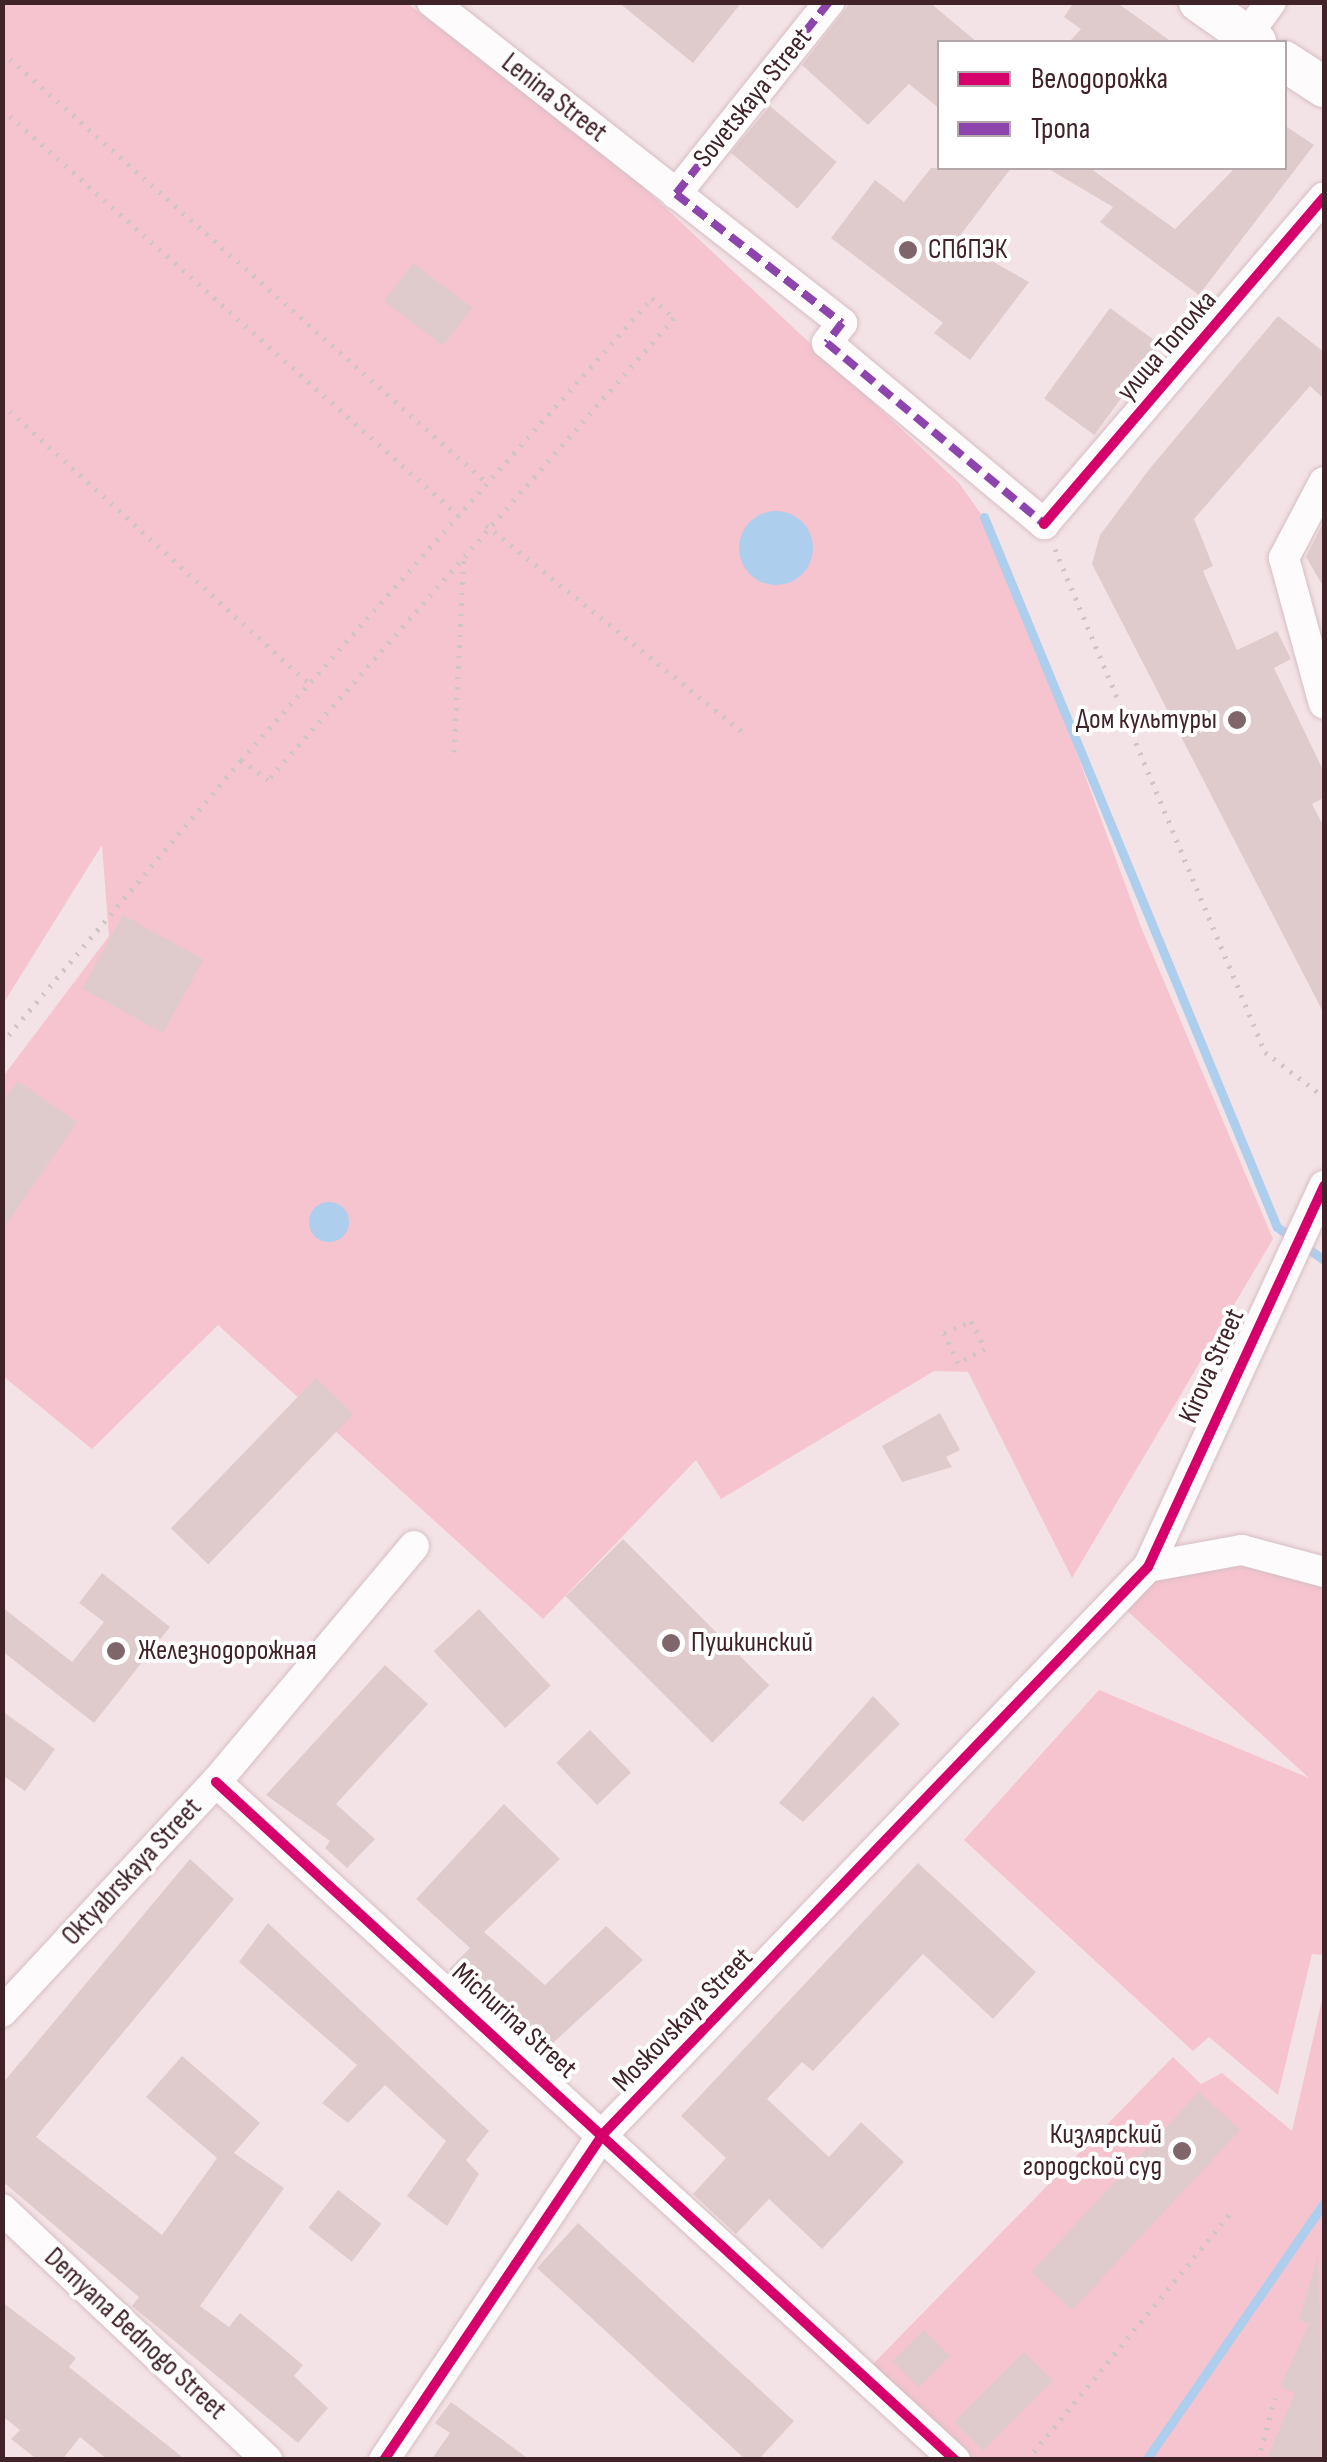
<!DOCTYPE html>
<meta charset="utf-8">
<style>
body{margin:0}
#map{position:relative;width:1327px;height:2462px;overflow:hidden;background:#f4e3e6;font-family:"Sofia Sans Condensed",sans-serif}
div>[style]{position:absolute}
[style*='--x']{left:calc(var(--x)*1px);top:calc(var(--y)*1px);width:calc(var(--w)*1px);rotate:calc(var(--a)*1deg)}
.green>*{inset:0;background:#f5c4cf}
.water>*{inset:0;background:#aeceee}
.round{border-radius:50%}
.stream>*{height:9px;margin:-4.5px;padding:0 4.5px;transform-origin:4.5px;border-radius:4.5px;background:#aeceee}
.building>*{inset:0;background:#e0cbcc;transform-origin:0 0}
.path>*{height:5px;margin-top:-2.5px;transform-origin:0;background:repeating-linear-gradient(90deg,#cfc5c6 0 2.5px,transparent 0 10.5px)}
.roads{filter:drop-shadow(0 0 2px #d6bec4) drop-shadow(0 0 2px #d6bec4)}
.minor>*{height:30px;margin:-15px;padding:0 15px;transform-origin:15px;border-radius:15px;background:#fdfbfb}
.major>*{height:40px;margin:-20px;padding:0 20px;transform-origin:20px;border-radius:20px;background:#fdfbfb}
.quiet>*{height:8px;margin-top:-4px;transform-origin:0;background:repeating-linear-gradient(90deg,#8e44ad 0 15px,transparent 0 23px)}
.cycleway>*{height:10px;margin:-5px;padding:0 5px;transform-origin:5px;border-radius:5px;background:#d6006c}
.dots>*{width:28px;height:28px;translate:-50% -50%;box-sizing:border-box;border:5px solid #fff;border-radius:50%}
span{translate:-50% -50%;white-space:nowrap;text-align:center;line-height:1.15;-webkit-text-stroke:8px #fff;paint-order:stroke}
.street-label{font-size:28px;color:#402229}
.poi-label{font-size:28px;color:#402229}
.left{translate:0 -50%;text-align:left}
.right{translate:-100% -50%;text-align:right}
.frame{position:absolute;inset:0;border:5px solid #402229;pointer-events:none}
.legend{position:absolute;left:937px;top:40px;width:350px;height:130px;box-sizing:border-box;background:#fff;border:2px solid #b3a7a9;margin:0;padding:12px 18px;list-style:none;font-size:30px;color:#402229}
.legend li{display:flex;align-items:center;gap:20px;height:50px}
.legend b{width:50px;border:2px solid #b3a7a9}
</style>
<div id="map">
<div class="green">
<i style="clip-path:polygon(3px 3px,407px 3px,623px 168px,959px 483px,996px 535px,1141px 927px,1273px 1239px,1072px 1578px,968px 1372px,934px 1371px,721px 1499px,696px 1460px,543px 1619px,218px 1325px,92px 1449px,3px 1376px,2px 1078px,109px 936px,102px 845px,3px 1004px)"></i>
<i style="clip-path:polygon(1239px 1555px,1324px 1571px,1324px 1955px,1312px 1954px,1278px 2095px,1209px 2037px,1193px 2051px,964px 1840px,1099px 1690px,1309px 1778px,1122px 1606px,1154px 1572px)"></i>
<i style="clip-path:polygon(1324px 1991px,1324px 2459px,963px 2459px,872px 2365px,1173px 2057px,1201px 2084px,1222px 2073px,1292px 2131px)"></i>
</div>
<div class="water">
<i class="round" style="left:739px;top:511px;width:74px;height:74px"></i>
<i class="round" style="left:309px;top:1202px;width:40px;height:40px"></i>
</div>
<div class="stream">
<i style="--x:984;--y:517;--w:768;--a:67.58"></i>
<i style="--x:1277;--y:1227;--w:57;--a:35.1"></i>
<i style="--x:1146;--y:2460;--w:313;--a:-55.3"></i>
</div>
<div class="building">
<i style="clip-path:polygon(618px 2px,742px 2px,693px 63px)"></i>
<i style="clip-path:polygon(851px 2px,929px 2px,977px 42px,940px 42px,940px 109px,909px 84px,868px 125px,802px 65px)"></i>
<i style="clip-path:polygon(1074px 2px,1116px 2px,1172px 42px,1069px 42px,1081px 29px,1064px 17px)"></i>
<i style="left:770px;top:106px;width:87px;height:61px;rotate:40deg"></i>
<i style="clip-path:polygon(1284px 125px,1314px 145px,1199px 295px,1100px 222px,1113px 207px,1047px 168px,1090px 168px,1175px 229px,1235px 168px,1284px 168px)"></i>
<i style="clip-path:polygon(931px 168px,1011px 168px,956px 241px,1029px 282px,970px 360px,934px 333px,943px 323px,831px 238px,875px 180px,904px 202px)"></i>
<i style="left:413px;top:263px;width:74px;height:48px;rotate:37deg"></i>
<i style="left:1110px;top:308px;width:62px;height:112px;rotate:36deg"></i>
<i style="clip-path:polygon(1278px 316px,1324px 352px,1324px 399px,1310px 386px,1194px 519px,1213px 566px,1203px 571px,1237px 650px,1277px 631px,1291px 659px,1274px 668px,1324px 772px,1324px 798px,1312px 804px,1324px 827px,1324px 1014px,1092px 564px,1100px 535px,1151px 467px)"></i>
<i style="clip-path:polygon(1324px 521px,1324px 588px,1306px 557px)"></i>
<i style="left:123px;top:915px;width:92px;height:84px;rotate:29deg"></i>
<i style="clip-path:polygon(18px 1081px,77px 1122px,2px 1231px,2px 1103px)"></i>
<i style="left:316px;top:1378px;width:52px;height:209px;rotate:44deg"></i>
<i style="clip-path:polygon(940px 1413px,960px 1450px,946px 1457px,952px 1467px,902px 1482px,882px 1446px)"></i>
<i style="left:623px;top:1539px;width:207px;height:81px;rotate:45deg"></i>
<i style="clip-path:polygon(102px 1573px,170px 1627px,94px 1723px,2px 1651px,2px 1607px,72px 1662px,104px 1622px,79px 1603px)"></i>
<i style="left:479px;top:1609px;width:105px;height:62px;rotate:47deg"></i>
<i style="clip-path:polygon(385px 1665px,428px 1704px,336px 1804px,375px 1839px,347px 1868px,325px 1848px,330px 1841px,266px 1795px)"></i>
<i style="clip-path:polygon(873px 1696px,900px 1724px,803px 1822px,779px 1803px)"></i>
<i style="clip-path:polygon(2px 1711px,55px 1749px,25px 1791px,2px 1775px)"></i>
<i style="left:590px;top:1730px;width:59px;height:47px;rotate:46deg"></i>
<i style="clip-path:polygon(504px 1804px,560px 1859px,484px 1932px,545px 1985px,606px 1926px,643px 1960px,541px 2054px,449px 1969px,470px 1948px,416px 1899px)"></i>
<i style="clip-path:polygon(190px 1859px,234px 1899px,36px 2137px,162px 2235px,217px 2158px,146px 2097px,182px 2056px,260px 2123px,234px 2153px,284px 2188px,200px 2306px,229px 2327px,240px 2313px,303px 2365px,294px 2376px,328px 2408px,298px 2443px,132px 2306px,139px 2297px,2px 2181px,2px 2084px)"></i>
<i style="clip-path:polygon(918px 1863px,1036px 1972px,993px 2019px,923px 1954px,813px 2071px,802px 2062px,767px 2099px,829px 2157px,861px 2122px,904px 2162px,822px 2249px,769px 2199px,736px 2234px,693px 2194px,726px 2158px,681px 2116px)"></i>
<i style="clip-path:polygon(268px 1923px,489px 2131px,466px 2160px,479px 2174px,447px 2226px,407px 2196px,446px 2141px,385px 2085px,348px 2123px,322px 2103px,357px 2065px,239px 1962px)"></i>
<i style="left:1199px;top:2092px;width:56px;height:246px;rotate:43deg"></i>
<i style="left:338px;top:2190px;width:55px;height:48px;rotate:38deg"></i>
<i style="clip-path:polygon(578px 2223px,794px 2421px,758px 2460px,746px 2460px,537px 2268px)"></i>
<i style="clip-path:polygon(1318px 2256px,1324px 2460px,1266px 2460px,1295px 2393px,1280px 2387px,1309px 2324px,1299px 2320px)"></i>
<i style="clip-path:polygon(2px 2302px,76px 2358px,69px 2367px,186px 2460px,108px 2460px,80px 2437px,62px 2460px,38px 2460px,11px 2439px,20px 2430px,2px 2416px)"></i>
<i style="left:924px;top:2330px;width:37px;height:44px;rotate:45deg"></i>
<i style="left:1024px;top:2352px;width:41px;height:99px;rotate:45deg"></i>
<i style="clip-path:polygon(451px 2402px,530px 2460px,431px 2460px,450px 2433px,435px 2423px)"></i>
</div>
<div class="path">
<i style="--x:2;--y:52;--w:649;--a:41.63"></i>
<i style="--x:2;--y:109;--w:611;--a:41.68"></i>
<i style="--x:2;--y:404;--w:415;--a:42.3"></i>
<i style="--x:486;--y:525;--w:334;--a:38.9"></i>
<i style="--x:1055;--y:549;--w:545;--a:67.34"></i>
<i style="--x:1265;--y:1052;--w:74;--a:37.3"></i>
<i style="--x:454;--y:752;--w:200;--a:-87.1"></i>
<i style="--x:2;--y:1043;--w:370;--a:-49.8"></i>
<i style="--x:241;--y:760;--w:618;--a:-48.34"></i>
<i style="--x:652;--y:298;--w:30;--a:42"></i>
<i style="--x:674;--y:318;--w:615;--a:131.31"></i>
<i style="--x:268;--y:780;--w:34;--a:-143"></i>
<i style="--x:971;--y:1321;--w:31;--a:63"></i>
<i style="--x:985;--y:1349;--w:30;--a:153"></i>
<i style="--x:958;--y:1363;--w:33;--a:-115"></i>
<i style="--x:944;--y:1333;--w:30;--a:-24"></i>
<i style="--x:1027;--y:2460;--w:325;--a:-50.5"></i>
<i style="--x:1258;--y:2460;--w:64;--a:-74.7"></i>
</div>
<div class="roads">
<div class="minor">
<i style="--x:432;--y:2;--w:521;--a:38.06"></i>
<i style="--x:842;--y:323;--w:25;--a:127"></i>
<i style="--x:827;--y:343;--w:283;--a:39.8"></i>
<i style="--x:1044;--y:524;--w:430;--a:-49.4"></i>
<i style="--x:1246;--y:36;--w:42;--a:-53.7"></i>
<i style="--x:676;--y:194;--w:246;--a:-51.4"></i>
<i style="--x:1324;--y:482;--w:86;--a:117.8"></i>
<i style="--x:1284;--y:558;--w:151;--a:74.7"></i>
<i style="--x:1148;--y:1567;--w:96;--a:-10.3"></i>
<i style="--x:1242;--y:1550;--w:85;--a:15"></i>
<i style="--x:216;--y:1782;--w:1003;--a:42.54"></i>
<i style="--x:2;--y:2012;--w:314;--a:-47.1"></i>
<i style="--x:216;--y:1782;--w:308;--a:-50"></i>
<i style="--x:2;--y:2209;--w:365;--a:43.4"></i>
<i style="--x:384;--y:2460;--w:394;--a:-56.1"></i>
<i style="--x:604;--y:2133;--w:785;--a:-46.14"></i>
<i style="--x:1148;--y:1567;--w:420;--a:-65.2"></i>
</div>
<div class="major">
<i style="--x:1199;--y:2;--w:70;--a:35.1"></i>
<i style="--x:1284;--y:61;--w:48;--a:33"></i>
</div>
</div>
<div class="quiet">
<i style="--x:829;--y:2;--w:246;--a:128.6"></i>
<i style="--x:676;--y:194;--w:210;--a:37.9"></i>
<i style="--x:842;--y:323;--w:25;--a:127"></i>
<i style="--x:827;--y:343;--w:283;--a:39.8"></i>
</div>
<div class="cycleway">
<i style="--x:1044;--y:524;--w:430;--a:-49.4"></i>
<i style="--x:216;--y:1782;--w:1003;--a:42.54"></i>
<i style="--x:384;--y:2460;--w:394;--a:-56.1"></i>
<i style="--x:604;--y:2133;--w:785;--a:-46.14"></i>
<i style="--x:1148;--y:1567;--w:420;--a:-65.2"></i>
</div>
<div class="dots">
<i style="left:908px;top:250px;background:#7f666b"></i>
<i style="left:1237px;top:720px;background:#7f666b"></i>
<i style="left:671px;top:1643px;background:#7f666b"></i>
<i style="left:116px;top:1651px;background:#7f666b"></i>
<i style="left:1182px;top:2151px;background:#7f666b"></i>
</div>
<div class="street-label">
<span style="left:554px;top:98px;rotate:38deg">Lenina Street</span>
<span style="left:753px;top:98px;rotate:-51deg">Sovetskaya Street</span>
<span style="left:1167px;top:346px;rotate:-49deg">улица Тополка</span>
<span style="left:1212px;top:1366px;rotate:-66deg">Kirova Street</span>
<span style="left:132px;top:1872px;rotate:-47deg">Oktyabrskaya Street</span>
<span style="left:683px;top:2020px;rotate:-46deg">Moskovskaya Street</span>
<span style="left:514px;top:2021px;rotate:42deg">Michurina Street</span>
<span style="left:135px;top:2334px;rotate:43deg">Demyana Bednogo Street</span>
</div>
<div class="poi-label">
<span class="left" style="left:928px;top:250px">СПбПЭК</span>
<span class="right" style="left:1217px;top:720px">Дом культуры</span>
<span class="left" style="left:691px;top:1643px">Пушкинский</span>
<span class="left" style="left:138px;top:1651px">Железнодорожная</span>
<span class="right" style="left:1162px;top:2151px">Кизлярский<br>городской суд</span>
</div>
<div class="frame"></div>
<ul class="legend">
<li><b style="height:12px;background:#d6006c"></b>Велодорожка</li>
<li><b style="height:12px;background:#8e44ad"></b>Тропа</li>
</ul>
</div>
